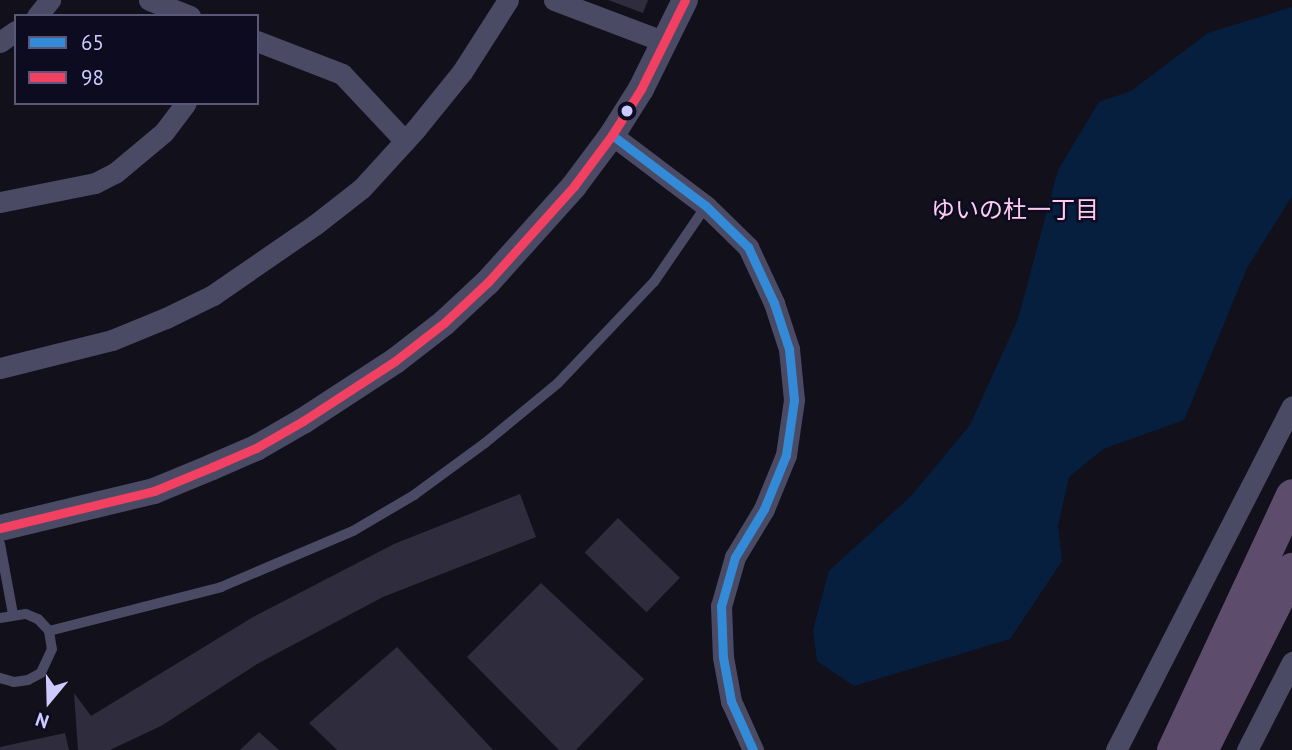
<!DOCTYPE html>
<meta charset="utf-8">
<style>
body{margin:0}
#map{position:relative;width:1292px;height:750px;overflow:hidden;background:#11101b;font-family:"PT Sans","Noto Sans JP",sans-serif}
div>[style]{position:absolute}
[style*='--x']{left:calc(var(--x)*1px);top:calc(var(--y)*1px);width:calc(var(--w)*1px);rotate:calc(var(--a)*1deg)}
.water>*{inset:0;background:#071f3f}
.building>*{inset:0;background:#2f2c3e;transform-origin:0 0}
.service>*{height:10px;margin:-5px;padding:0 5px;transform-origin:5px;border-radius:5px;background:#4a4a65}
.minor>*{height:21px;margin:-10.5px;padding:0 10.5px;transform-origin:10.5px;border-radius:10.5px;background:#4a4a65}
.tertiary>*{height:26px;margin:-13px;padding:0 13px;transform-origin:13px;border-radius:13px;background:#4a4a65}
.trunk>*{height:33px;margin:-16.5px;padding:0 16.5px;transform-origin:16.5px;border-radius:16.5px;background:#5d4c6b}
.bus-1>*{height:9px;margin:-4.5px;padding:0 4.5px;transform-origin:4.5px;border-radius:4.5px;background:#338bd7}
.bus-2>*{height:9px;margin:-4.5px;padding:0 4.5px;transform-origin:4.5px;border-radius:4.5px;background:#f24062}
.dots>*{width:19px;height:19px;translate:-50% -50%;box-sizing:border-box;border:4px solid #0d0b20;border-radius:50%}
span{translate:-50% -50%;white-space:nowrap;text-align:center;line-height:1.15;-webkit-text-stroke:5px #0d0b20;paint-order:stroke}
.neighbourhood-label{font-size:24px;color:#ffccef}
.legend{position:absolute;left:14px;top:14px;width:245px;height:91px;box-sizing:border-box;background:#0d0b20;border:2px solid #5a5779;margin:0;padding:9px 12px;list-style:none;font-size:21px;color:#cdcaff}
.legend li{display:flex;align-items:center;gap:14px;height:35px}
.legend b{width:35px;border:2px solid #5a5779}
.north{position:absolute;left:14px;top:666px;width:70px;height:70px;-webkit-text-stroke:5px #0d0b20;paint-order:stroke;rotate:199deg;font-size:19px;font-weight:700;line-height:28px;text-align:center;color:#cdcaff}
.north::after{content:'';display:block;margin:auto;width:24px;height:32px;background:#cdcaff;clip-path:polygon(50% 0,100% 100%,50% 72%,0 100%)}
</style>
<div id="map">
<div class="water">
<i style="clip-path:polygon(1292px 7px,1292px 196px,1247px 268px,1184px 420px,1103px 449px,1069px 477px,1058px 526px,1062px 561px,1010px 639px,854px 686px,817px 661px,813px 630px,829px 571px,911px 496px,970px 425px,1018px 319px,1058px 170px,1099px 102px,1131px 91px,1208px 33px)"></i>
</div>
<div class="building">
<i style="clip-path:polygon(608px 0,648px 0,643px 13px)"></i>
<i style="clip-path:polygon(520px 494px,536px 537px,383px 597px,257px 664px,161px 726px,110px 750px,78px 750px,74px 693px,91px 716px,253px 617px,394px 544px)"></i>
<i style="left:618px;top:518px;width:86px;height:48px;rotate:44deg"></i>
<i style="clip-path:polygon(541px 583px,644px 679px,576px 750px,559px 750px,467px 657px)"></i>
<i style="clip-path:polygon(397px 647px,493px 750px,337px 750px,309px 723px)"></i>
<i style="clip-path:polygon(259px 732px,279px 750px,240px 750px)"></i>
<i style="clip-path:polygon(65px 733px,69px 750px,0 750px,0 747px)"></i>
</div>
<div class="service">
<i style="--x:0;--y:544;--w:71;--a:79.5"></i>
<i style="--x:0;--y:618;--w:26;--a:-9"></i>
<i style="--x:26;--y:614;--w:13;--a:23"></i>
<i style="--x:38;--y:619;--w:16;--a:47"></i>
<i style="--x:49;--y:631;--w:18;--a:81"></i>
<i style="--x:52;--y:649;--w:26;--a:115"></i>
<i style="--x:41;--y:673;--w:15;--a:152"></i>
<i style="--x:28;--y:680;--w:14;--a:172"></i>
<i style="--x:14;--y:682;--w:15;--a:-164"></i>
<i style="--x:49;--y:631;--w:178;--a:-14.3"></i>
<i style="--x:221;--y:587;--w:143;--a:-23"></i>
<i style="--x:353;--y:531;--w:71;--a:-30.5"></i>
<i style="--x:414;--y:495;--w:88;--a:-36.2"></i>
<i style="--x:485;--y:443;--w:94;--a:-39.4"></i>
<i style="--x:558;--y:383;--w:139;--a:-46.5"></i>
<i style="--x:654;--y:282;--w:92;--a:-55.6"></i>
</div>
<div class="minor">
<i style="--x:149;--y:0;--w:44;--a:21.3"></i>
<i style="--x:554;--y:0;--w:119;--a:20.7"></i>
<i style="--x:37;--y:16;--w:21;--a:-51"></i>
<i style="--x:257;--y:41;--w:91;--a:21.2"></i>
<i style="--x:342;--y:74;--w:92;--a:46.8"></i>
<i style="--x:0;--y:42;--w:19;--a:-35"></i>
<i style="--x:612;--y:135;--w:118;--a:37.1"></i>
<i style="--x:706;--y:206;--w:59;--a:44.3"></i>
<i style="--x:748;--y:247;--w:62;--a:65.1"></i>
<i style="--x:774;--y:303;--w:48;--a:71.9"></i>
<i style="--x:789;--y:349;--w:51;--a:84.4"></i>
<i style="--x:794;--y:400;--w:56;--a:98.3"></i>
<i style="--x:786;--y:455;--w:58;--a:112.2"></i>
<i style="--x:764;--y:509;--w:56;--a:121.1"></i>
<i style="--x:735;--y:557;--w:51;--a:105.9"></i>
<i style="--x:721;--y:606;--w:51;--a:87.8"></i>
<i style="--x:723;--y:657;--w:45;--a:79.7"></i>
<i style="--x:731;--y:701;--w:54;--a:65.8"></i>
<i style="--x:0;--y:202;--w:97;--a:-11.3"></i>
<i style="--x:95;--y:183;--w:22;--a:-27"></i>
<i style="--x:115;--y:173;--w:64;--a:-39.9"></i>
<i style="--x:164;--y:132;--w:36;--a:-53"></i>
<i style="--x:0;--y:368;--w:115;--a:-14"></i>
<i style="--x:112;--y:340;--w:58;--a:-22.2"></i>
<i style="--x:166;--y:318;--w:52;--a:-26.1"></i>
<i style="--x:213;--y:295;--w:125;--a:-34.6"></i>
<i style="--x:316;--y:224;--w:58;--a:-38"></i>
<i style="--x:362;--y:188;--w:79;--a:-47.6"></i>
<i style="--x:415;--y:130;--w:75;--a:-51"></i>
<i style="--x:462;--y:72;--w:85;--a:-57.4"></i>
<i style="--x:1116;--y:750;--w:386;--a:-62.9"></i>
<i style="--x:1247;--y:750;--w:99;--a:-62.9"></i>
</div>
<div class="tertiary">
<i style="--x:0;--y:528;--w:158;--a:-13.5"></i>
<i style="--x:154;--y:491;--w:63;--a:-22.5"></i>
<i style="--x:212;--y:467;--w:48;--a:-23.4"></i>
<i style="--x:256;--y:448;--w:54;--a:-29.9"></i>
<i style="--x:303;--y:421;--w:110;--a:-33.1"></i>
<i style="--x:395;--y:361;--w:62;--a:-37.8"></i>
<i style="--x:444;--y:323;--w:60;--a:-43"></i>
<i style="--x:488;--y:282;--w:129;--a:-48.1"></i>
<i style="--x:574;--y:186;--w:64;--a:-53.3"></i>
<i style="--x:612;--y:135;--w:54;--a:-57.8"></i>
<i style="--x:641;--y:89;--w:99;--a:-63.7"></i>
</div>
<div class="trunk">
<i style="--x:1173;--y:750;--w:281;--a:-65"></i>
<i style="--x:1201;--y:750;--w:203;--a:-63.3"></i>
</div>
<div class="bus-1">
<i style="--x:612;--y:135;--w:118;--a:37.1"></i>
<i style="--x:706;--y:206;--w:59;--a:44.3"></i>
<i style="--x:748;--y:247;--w:62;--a:65.1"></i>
<i style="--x:774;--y:303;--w:48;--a:71.9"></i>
<i style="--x:789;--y:349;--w:51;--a:84.4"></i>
<i style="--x:794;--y:400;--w:56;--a:98.3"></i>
<i style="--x:786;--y:455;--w:58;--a:112.2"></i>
<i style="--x:764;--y:509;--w:56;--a:121.1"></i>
<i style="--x:735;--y:557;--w:51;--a:105.9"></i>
<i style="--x:721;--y:606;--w:51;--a:87.8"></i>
<i style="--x:723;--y:657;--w:45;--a:79.7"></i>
<i style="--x:731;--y:701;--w:54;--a:65.8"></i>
</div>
<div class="bus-2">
<i style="--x:0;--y:528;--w:158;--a:-13.5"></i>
<i style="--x:154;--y:491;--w:63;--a:-22.5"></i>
<i style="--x:212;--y:467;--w:48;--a:-23.4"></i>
<i style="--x:256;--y:448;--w:54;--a:-29.9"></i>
<i style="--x:303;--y:421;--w:110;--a:-33.1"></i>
<i style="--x:395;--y:361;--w:62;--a:-37.8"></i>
<i style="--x:444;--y:323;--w:60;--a:-43"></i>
<i style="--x:488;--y:282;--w:129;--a:-48.1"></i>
<i style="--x:574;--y:186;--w:64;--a:-53.3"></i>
<i style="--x:612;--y:135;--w:54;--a:-57.8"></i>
<i style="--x:641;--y:89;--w:99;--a:-63.7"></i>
</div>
<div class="dots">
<i style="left:627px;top:111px;background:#cdcaff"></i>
</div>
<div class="neighbourhood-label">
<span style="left:1015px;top:210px">ゆいの杜一丁目</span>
</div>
<ul class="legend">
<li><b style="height:9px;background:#338bd7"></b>65</li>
<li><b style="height:9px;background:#f24062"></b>98</li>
</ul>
<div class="north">N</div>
</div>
